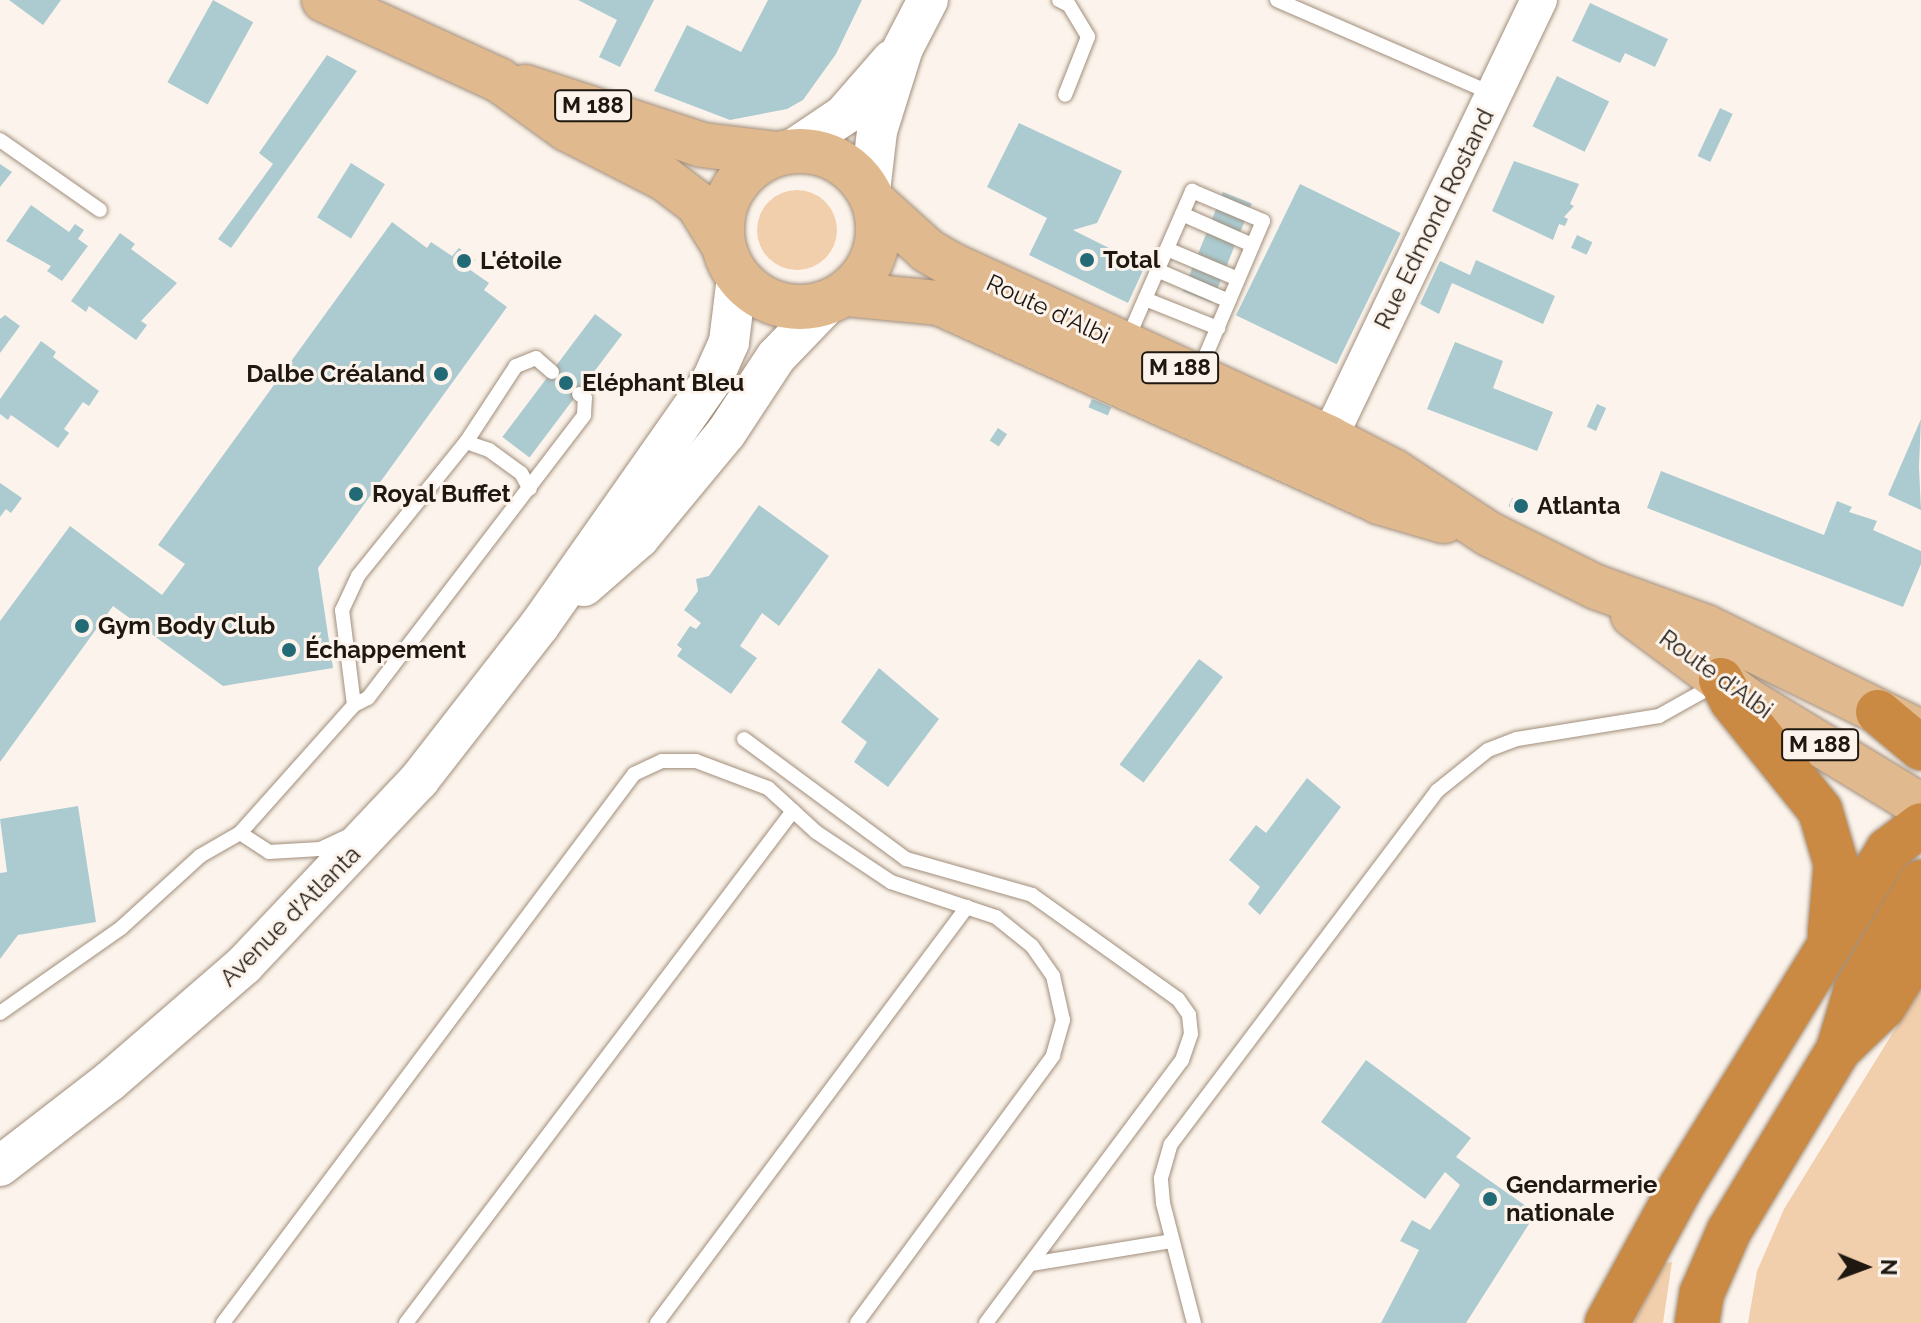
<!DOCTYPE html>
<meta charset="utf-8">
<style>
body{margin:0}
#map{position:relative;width:1921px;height:1323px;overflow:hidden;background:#fcf4ec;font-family:Raleway,sans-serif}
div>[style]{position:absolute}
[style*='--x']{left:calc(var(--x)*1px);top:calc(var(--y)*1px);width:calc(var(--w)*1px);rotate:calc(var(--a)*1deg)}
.green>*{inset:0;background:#f2cfac}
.round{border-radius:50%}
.building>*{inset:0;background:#abcbd1;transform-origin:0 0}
.roads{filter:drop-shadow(0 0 2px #a18e7b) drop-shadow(0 0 2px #a18e7b)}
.service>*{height:14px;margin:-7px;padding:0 7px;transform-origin:7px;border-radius:7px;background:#fff}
.tertiary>*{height:36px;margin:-18px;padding:0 18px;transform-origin:18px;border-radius:18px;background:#fff}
.secondary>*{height:40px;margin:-20px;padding:0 20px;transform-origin:20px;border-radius:20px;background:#fff}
.primary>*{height:44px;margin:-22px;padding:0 22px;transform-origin:22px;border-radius:22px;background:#e0b98e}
.primary>.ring{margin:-22px;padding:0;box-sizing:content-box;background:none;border:44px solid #e0b98e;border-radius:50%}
.motorway>*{height:44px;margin:-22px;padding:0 22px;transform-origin:22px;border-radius:22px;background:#cb8a43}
.dots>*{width:22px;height:22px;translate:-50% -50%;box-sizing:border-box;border:4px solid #fcf4ec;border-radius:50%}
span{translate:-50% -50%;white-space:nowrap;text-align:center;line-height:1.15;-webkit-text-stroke:6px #fcf4ec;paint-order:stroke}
.shield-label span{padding:2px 6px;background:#fcf4ec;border:2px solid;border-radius:6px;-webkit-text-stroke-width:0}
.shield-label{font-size:22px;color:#1f1810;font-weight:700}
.street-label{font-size:24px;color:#1f1810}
.poi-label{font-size:24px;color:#1f1810;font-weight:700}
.left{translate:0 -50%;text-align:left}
.right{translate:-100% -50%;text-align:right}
.north{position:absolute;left:1825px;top:1227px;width:80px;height:80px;-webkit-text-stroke:6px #fcf4ec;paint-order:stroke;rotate:91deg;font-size:22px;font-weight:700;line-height:32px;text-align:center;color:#1f1810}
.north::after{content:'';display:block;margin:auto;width:28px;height:36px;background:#1f1810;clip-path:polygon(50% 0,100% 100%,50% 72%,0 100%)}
</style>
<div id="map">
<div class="green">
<i class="round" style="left:757px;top:190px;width:80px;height:80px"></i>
<i style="clip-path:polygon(1921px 987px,1921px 1323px,1748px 1323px,1757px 1271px,1784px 1209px)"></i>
<i style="clip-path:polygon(1672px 1262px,1663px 1323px,1634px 1323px,1663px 1263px)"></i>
</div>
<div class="building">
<i style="clip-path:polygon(9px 0,61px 0,43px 25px)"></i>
<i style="left:213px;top:0;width:46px;height:94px;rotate:29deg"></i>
<i style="clip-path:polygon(578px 0,654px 0,620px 67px,599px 57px,617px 20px)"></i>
<i style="clip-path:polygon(768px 0,862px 0,836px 54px,803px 100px,787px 109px,730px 120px,654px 91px,687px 25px,741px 52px)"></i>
<i style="clip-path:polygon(1590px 3px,1668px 39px,1655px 67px,1625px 53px,1620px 63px,1572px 41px)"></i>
<i style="clip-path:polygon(327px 55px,357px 71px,231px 248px,218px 239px,273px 164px,259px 153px)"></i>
<i style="left:1557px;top:76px;width:58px;height:56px;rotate:26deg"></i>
<i style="left:1720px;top:108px;width:14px;height:53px;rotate:25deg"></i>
<i style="clip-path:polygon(1019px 123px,1122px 171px,1097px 223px,1073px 230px,1145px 266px,1128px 303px,1029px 255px,1047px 218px,987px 187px)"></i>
<i style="clip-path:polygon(1514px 161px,1579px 184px,1570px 204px,1574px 206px,1564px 217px,1568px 219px,1565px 226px,1559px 224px,1553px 240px,1492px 211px)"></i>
<i style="left:351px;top:163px;width:40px;height:64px;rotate:32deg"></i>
<i style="clip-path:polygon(0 164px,12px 172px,0 187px)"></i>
<i style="left:1300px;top:184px;width:112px;height:146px;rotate:26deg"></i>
<i style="left:1223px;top:192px;width:31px;height:107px;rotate:22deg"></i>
<i style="clip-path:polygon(31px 205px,69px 232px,75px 224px,84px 230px,78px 239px,88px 246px,62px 281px,47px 271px,51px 266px,6px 241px)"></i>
<i style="clip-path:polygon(392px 222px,427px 248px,431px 242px,452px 256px,459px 248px,476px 260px,469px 269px,489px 283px,484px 290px,507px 307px,318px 568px,333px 668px,223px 686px,113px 606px,0 762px,0 621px,70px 526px,162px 595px,185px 564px,158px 545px)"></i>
<i style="clip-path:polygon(120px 233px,135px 244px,131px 249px,177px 283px,141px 321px,147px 325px,136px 340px,89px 306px,86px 312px,71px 301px)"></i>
<i style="left:1577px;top:235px;width:17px;height:14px;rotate:25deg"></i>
<i style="clip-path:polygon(1476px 260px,1555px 296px,1543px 324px,1452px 283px,1439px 314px,1420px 304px,1440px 261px,1470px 275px)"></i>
<i style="left:595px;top:314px;width:34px;height:154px;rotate:37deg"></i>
<i style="clip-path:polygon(5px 315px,20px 326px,0 353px,0 319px)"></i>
<i style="clip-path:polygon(41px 341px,56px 352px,53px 357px,99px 391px,89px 406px,83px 402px,64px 429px,69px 433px,58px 448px,11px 415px,8px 420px,0 414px,0 399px)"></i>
<i style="clip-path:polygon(1455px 342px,1503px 361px,1493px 388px,1553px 412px,1537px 451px,1427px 409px)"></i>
<i style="left:1092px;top:399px;width:21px;height:9px;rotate:23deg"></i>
<i style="left:1597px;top:404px;width:10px;height:25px;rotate:24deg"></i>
<i style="clip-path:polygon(1921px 419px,1919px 467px,1921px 510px,1888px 495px)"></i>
<i style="left:998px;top:428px;width:11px;height:15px;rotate:34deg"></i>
<i style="clip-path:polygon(1661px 471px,1824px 535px,1837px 501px,1852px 507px,1849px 512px,1877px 521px,1873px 530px,1921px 551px,1921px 564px,1903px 607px,1647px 508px)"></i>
<i style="clip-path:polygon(0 483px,22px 498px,11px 513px,6px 509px,0 517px)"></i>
<i style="left:1512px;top:498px;width:21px;height:9px;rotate:23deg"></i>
<i style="clip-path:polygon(759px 505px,829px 556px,779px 626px,762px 613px,740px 646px,757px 658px,731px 694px,677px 656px,682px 649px,677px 645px,690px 626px,696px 629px,701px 623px,684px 610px,698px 591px,696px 579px,709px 576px)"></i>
<i style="left:1199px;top:659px;width:30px;height:132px;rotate:37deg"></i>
<i style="clip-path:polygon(879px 668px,939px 719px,888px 787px,854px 762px,867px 742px,841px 722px)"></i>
<i style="clip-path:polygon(1307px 778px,1341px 807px,1260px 915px,1248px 904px,1260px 887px,1229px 860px,1256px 825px,1266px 833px)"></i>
<i style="clip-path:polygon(78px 806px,96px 922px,18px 935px,0 959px,0 873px,7px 872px,0 819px)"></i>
<i style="clip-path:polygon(1366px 1060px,1471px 1138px,1456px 1157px,1536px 1213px,1466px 1323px,1381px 1323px,1419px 1250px,1400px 1241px,1412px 1220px,1430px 1230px,1460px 1185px,1445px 1172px,1425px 1199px,1321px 1122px)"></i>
</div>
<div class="roads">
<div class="service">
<i style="--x:1059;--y:0;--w:11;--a:27"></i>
<i style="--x:1069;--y:5;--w:37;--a:59"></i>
<i style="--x:1088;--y:37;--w:62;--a:111.6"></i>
<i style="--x:1277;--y:0;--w:236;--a:23.5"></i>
<i style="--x:0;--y:140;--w:122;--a:35"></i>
<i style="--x:1182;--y:214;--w:77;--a:23.9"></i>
<i style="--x:1167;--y:249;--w:77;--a:22.9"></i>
<i style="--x:1157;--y:270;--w:78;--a:23.3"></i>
<i style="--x:1145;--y:299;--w:79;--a:21.7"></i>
<i style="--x:1127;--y:340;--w:163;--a:-66.4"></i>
<i style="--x:1192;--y:191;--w:77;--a:22.9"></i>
<i style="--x:1263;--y:221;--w:163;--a:113.1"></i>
<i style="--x:552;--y:372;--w:21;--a:-139"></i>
<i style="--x:536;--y:358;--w:22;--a:158"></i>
<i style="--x:516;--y:366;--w:91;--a:123.3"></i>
<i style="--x:466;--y:442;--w:172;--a:128.9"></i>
<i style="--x:358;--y:576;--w:38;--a:115"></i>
<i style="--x:342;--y:610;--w:96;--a:82.8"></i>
<i style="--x:354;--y:705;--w:16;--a:-27"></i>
<i style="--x:368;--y:698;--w:356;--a:-52.6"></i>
<i style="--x:584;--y:415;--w:17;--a:-87"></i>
<i style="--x:585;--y:398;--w:7;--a:-146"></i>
<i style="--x:466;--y:442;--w:24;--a:19"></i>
<i style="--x:489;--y:450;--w:39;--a:36"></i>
<i style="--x:521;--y:473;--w:18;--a:61"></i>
<i style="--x:744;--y:739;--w:202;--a:36.5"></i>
<i style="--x:906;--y:859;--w:131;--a:15.9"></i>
<i style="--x:1032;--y:895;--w:179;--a:35.5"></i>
<i style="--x:1178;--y:999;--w:19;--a:55"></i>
<i style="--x:1189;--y:1015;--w:19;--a:84"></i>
<i style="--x:1191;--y:1034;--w:28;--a:109"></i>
<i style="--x:1182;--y:1060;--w:328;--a:126.7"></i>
<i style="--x:240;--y:833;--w:35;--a:33"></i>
<i style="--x:269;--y:852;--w:51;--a:-3.4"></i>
<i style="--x:320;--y:849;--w:29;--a:-25"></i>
<i style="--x:0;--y:1013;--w:148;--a:-35.1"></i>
<i style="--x:121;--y:928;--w:107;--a:-42.3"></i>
<i style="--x:200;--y:856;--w:46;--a:-29.9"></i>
<i style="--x:240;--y:833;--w:171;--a:-48.3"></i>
<i style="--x:1031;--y:1264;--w:142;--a:-9.3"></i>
<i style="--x:223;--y:1323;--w:686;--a:-53.18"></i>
<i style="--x:634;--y:774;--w:31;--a:-25"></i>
<i style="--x:662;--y:761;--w:34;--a:0"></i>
<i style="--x:696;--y:761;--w:77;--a:20.6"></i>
<i style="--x:768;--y:788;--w:65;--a:42.5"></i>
<i style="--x:816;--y:832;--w:90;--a:33.7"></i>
<i style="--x:891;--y:882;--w:111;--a:18.4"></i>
<i style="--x:996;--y:917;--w:46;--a:38.9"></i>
<i style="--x:1032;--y:946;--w:37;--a:55"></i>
<i style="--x:1053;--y:976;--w:45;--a:77.2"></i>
<i style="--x:1063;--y:1020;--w:37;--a:106"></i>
<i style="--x:1053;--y:1056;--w:331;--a:126.3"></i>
<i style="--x:406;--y:1323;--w:642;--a:-52.92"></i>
<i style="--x:657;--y:1323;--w:519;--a:-53.31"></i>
<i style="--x:1194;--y:1323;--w:124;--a:-104.5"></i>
<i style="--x:1163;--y:1203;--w:25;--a:-95"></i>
<i style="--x:1161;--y:1178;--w:35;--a:-74"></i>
<i style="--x:1171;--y:1144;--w:442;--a:-53"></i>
<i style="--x:1437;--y:791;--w:65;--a:-38.8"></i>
<i style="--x:1488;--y:750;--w:31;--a:-21"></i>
<i style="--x:1517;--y:739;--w:144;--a:-9.2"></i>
<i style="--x:1659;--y:716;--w:68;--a:-29.2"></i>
</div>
<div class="tertiary">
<i style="--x:1329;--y:438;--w:486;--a:-64.4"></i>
</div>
<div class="secondary">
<i style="--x:792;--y:150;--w:63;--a:-33.9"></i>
<i style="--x:844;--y:115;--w:73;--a:-48.9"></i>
<i style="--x:870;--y:191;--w:60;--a:-83.3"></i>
<i style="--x:877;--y:131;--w:87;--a:-72.6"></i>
<i style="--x:903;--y:48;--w:54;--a:-62.5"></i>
<i style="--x:584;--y:586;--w:73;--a:-41.1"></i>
<i style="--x:639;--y:538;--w:136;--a:-50.4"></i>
<i style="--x:726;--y:433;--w:91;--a:-56.7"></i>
<i style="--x:776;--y:357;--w:76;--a:-46.1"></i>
<i style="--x:0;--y:1166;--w:139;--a:-37.7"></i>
<i style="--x:110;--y:1081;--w:177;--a:-40.9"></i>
<i style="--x:244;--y:965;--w:255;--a:-46.6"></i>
<i style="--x:419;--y:780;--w:195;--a:-52.1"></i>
<i style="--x:539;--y:626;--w:303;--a:-54.9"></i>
<i style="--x:713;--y:378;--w:39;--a:-66"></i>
<i style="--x:729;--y:342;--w:65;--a:-83"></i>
</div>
<div class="primary">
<i style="--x:324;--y:0;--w:192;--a:24.6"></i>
<i style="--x:499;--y:80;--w:84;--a:35.8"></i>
<i style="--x:567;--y:129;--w:110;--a:27"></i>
<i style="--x:665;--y:179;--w:41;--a:37.1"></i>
<i style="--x:698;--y:204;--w:46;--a:58.4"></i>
<i style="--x:525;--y:87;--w:186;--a:18.1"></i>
<i style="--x:702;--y:145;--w:76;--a:6.8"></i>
<i class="ring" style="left:722px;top:151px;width:112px;height:112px"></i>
<i style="--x:874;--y:202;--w:73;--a:42.2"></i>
<i style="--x:928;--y:251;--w:28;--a:30"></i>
<i style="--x:952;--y:265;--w:415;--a:24.6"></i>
<i style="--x:1329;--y:438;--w:72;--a:27.3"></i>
<i style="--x:1393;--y:471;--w:115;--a:33.3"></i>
<i style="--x:1489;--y:534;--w:119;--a:26.4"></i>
<i style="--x:1596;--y:587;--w:117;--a:20"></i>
<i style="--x:1706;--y:627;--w:229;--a:26.1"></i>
<i style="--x:845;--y:294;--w:94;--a:5.5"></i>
<i style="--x:939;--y:303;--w:483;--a:24.3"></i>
<i style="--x:1379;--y:502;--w:68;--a:16.3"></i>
<i style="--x:1633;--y:615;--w:142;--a:36.7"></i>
<i style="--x:1747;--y:700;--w:204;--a:31.3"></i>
</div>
<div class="motorway">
<i style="--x:1721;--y:680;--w:24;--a:62"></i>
<i style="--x:1732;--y:701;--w:140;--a:51.1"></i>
<i style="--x:1820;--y:810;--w:56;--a:73.5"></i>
<i style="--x:1836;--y:864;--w:69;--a:95"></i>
<i style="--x:1878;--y:712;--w:56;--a:39.9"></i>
<i style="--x:1840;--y:1044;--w:56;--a:-73.5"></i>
<i style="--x:1856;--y:990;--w:126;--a:-59"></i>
<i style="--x:1607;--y:1323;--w:157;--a:-61.5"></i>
<i style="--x:1682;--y:1185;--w:393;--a:-58.4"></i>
<i style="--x:1888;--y:850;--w:41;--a:-37.1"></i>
<i style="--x:1697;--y:1323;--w:30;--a:-81"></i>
<i style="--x:1702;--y:1293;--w:68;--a:-66.5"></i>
<i style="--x:1729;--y:1231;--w:211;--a:-58.9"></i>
<i style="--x:1838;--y:1050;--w:62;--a:-43.7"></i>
<i style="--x:1883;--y:1007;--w:72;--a:-58.1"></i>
</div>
</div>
<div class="dots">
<i style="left:1087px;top:260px;background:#226a76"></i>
<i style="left:464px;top:261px;background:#226a76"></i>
<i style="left:441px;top:374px;background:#226a76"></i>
<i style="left:566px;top:383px;background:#226a76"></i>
<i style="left:356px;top:494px;background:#226a76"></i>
<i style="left:1521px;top:506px;background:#226a76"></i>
<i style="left:82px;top:626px;background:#226a76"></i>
<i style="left:289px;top:650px;background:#226a76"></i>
<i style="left:1490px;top:1199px;background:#226a76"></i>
</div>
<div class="shield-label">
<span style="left:593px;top:106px">M 188</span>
<span style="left:1180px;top:368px">M 188</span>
<span style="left:1820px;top:745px">M 188</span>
</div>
<div class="street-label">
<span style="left:1434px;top:219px;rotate:-64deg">Rue Edmond Rostand</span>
<span style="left:1048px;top:309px;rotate:25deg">Route d'Albi</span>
<span style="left:1716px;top:674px;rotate:36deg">Route d'Albi</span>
<span style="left:290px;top:916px;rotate:-45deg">Avenue d'Atlanta</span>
</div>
<div class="poi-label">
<span class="left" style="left:1103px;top:260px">Total</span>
<span class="left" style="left:480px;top:261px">L'étoile</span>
<span class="right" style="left:425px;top:374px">Dalbe Créaland</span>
<span class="left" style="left:582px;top:383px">Eléphant Bleu</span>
<span class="left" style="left:372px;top:494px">Royal Buffet</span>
<span class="left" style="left:1537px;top:506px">Atlanta</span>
<span class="left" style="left:98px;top:626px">Gym Body Club</span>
<span class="left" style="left:305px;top:650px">Échappement</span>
<span class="left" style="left:1506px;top:1199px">Gendarmerie<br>nationale</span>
</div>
<div class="north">N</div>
</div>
